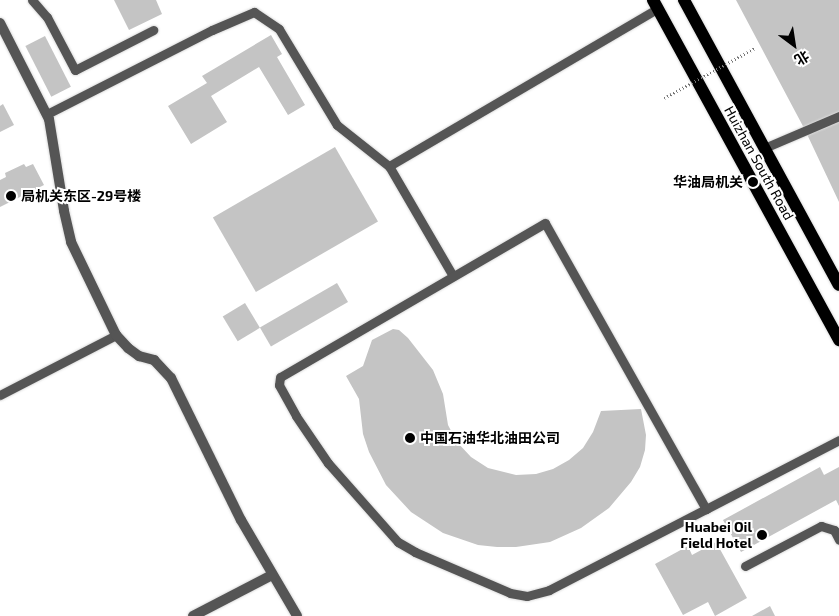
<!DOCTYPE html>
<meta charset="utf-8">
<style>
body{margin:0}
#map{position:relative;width:839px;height:616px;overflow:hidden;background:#fff;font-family:"Exo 2","Noto Sans SC",sans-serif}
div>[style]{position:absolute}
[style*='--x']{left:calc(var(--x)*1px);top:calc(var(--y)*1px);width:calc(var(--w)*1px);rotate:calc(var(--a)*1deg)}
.building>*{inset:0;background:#c4c4c4;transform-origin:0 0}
.roads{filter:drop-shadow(0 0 1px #dbdbdb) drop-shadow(0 0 1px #dbdbdb)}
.lane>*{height:9px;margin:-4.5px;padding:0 4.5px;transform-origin:4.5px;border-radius:4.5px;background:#555}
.street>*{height:10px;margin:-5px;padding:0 5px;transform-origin:5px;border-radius:5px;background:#555}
.primary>*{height:12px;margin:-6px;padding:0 6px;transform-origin:6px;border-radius:6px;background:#000}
.path-bridge>*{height:2.5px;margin-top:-1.25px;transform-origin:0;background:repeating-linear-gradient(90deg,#777 0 1px,transparent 0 3.5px)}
.dots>*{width:14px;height:14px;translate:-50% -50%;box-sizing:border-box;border:2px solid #fff;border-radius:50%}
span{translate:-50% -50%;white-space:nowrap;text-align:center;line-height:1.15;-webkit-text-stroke:4px #fff;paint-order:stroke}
.street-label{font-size:14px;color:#000}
.poi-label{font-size:14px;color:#000;font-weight:700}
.right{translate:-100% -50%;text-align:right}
.left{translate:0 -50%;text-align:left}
.north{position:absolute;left:769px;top:20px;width:50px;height:50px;-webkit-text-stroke:4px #fff;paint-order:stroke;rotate:149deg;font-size:14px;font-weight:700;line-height:20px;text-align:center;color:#000}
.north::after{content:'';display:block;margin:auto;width:18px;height:22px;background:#000;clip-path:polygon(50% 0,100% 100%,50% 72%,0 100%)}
</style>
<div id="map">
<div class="building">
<i style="clip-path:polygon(114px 0,156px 0,162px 14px,129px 30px)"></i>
<i style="clip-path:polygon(736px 0,839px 0,839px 202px,805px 130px)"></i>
<i style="clip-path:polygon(271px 35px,282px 54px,277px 57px,305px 105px,288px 115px,259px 67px,211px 96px,227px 122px,191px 144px,168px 106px,207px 83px,202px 76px)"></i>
<i style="left:45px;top:36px;width:57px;height:22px;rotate:63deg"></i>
<i style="clip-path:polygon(3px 104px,14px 125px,0 132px,0 106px)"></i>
<i style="left:335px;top:147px;width:86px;height:141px;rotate:60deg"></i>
<i style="clip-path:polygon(24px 164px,26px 167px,33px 164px,44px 185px,0 207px,0 180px,6px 177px,5px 173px)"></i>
<i style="left:337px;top:283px;width:22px;height:89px;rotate:60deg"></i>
<i style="left:245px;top:303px;width:29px;height:26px;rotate:59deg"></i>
<i style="clip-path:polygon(393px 329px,399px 330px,408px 338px,433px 370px,443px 394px,448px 425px,457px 442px,471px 457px,488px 468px,516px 475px,536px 474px,553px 469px,569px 460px,583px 448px,593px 432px,601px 411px,641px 409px,646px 435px,645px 450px,640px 467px,631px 482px,609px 508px,581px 528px,550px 542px,516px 547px,497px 547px,478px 545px,443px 533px,411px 512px,386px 485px,369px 452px,363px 434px,359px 399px,346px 376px,363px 366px,372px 340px)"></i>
<i style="clip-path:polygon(820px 467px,824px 475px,839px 467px,839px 506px,836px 500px,741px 552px,723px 520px)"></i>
<i style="clip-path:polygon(716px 542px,747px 598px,715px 616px,708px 602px,683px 615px,655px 564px,688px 546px,692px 555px)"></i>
<i style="clip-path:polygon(770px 606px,775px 616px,752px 616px)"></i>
</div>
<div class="roads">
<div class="lane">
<i style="--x:32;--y:0;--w:23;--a:49"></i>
<i style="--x:47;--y:17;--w:60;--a:62.2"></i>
<i style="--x:75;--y:70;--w:88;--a:-27.1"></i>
<i style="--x:47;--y:114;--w:185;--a:-27"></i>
<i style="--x:212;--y:30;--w:46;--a:-23.2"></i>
<i style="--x:254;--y:12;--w:30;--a:34"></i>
<i style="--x:279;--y:29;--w:112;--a:58.9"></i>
<i style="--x:337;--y:125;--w:68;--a:38.4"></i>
<i style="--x:764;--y:148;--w:82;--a:-23.1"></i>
<i style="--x:453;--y:276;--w:127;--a:-120.2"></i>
<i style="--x:389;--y:166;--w:312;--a:-30.4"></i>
<i style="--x:0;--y:395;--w:131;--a:-27.3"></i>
<i style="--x:706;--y:509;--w:328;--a:-119.4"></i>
<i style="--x:545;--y:223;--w:306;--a:149.8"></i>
<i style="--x:280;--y:377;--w:8;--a:97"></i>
<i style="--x:279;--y:385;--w:35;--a:61"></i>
<i style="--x:296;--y:416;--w:57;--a:55.8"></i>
<i style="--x:328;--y:463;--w:106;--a:48.5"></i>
<i style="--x:398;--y:542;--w:20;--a:30"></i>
<i style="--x:415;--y:552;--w:103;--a:23.3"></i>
<i style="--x:510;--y:593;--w:17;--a:10"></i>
<i style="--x:527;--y:596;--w:23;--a:-15"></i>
<i style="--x:549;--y:590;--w:177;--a:-27.3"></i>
<i style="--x:706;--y:509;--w:150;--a:-27.4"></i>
<i style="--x:745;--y:566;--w:86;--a:-27.8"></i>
<i style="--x:821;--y:526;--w:14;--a:17"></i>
<i style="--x:834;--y:530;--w:11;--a:63"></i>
</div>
<div class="street">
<i style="--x:0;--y:23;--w:108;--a:63"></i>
<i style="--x:49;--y:119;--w:93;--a:80.7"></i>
<i style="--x:64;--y:211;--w:32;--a:77"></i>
<i style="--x:71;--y:242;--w:103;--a:64.2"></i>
<i style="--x:116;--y:335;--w:18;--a:47"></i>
<i style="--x:128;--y:348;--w:14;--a:36"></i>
<i style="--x:139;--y:356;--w:16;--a:15"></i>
<i style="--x:154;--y:360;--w:25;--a:47"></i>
<i style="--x:171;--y:378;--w:158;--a:63.8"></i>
<i style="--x:241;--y:520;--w:111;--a:59.7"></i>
<i style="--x:193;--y:616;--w:89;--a:-27.4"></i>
</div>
<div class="primary">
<i style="--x:653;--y:0;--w:388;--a:61.3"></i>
<i style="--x:684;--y:0;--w:324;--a:61.5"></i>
</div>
</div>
<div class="path-bridge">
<i style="--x:664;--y:98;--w:104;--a:-28.8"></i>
</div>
<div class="dots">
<i style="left:753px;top:182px;background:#000"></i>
<i style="left:11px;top:196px;background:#000"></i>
<i style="left:410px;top:438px;background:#000"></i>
<i style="left:762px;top:535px;background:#000"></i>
</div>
<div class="street-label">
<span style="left:759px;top:163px;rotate:61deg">Huizhan South Road</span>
</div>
<div class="poi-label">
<span class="right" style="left:743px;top:182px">华油局机关</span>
<span class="left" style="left:21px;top:196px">局机关东区-29号楼</span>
<span class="left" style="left:420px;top:438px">中国石油华北油田公司</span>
<span class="right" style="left:752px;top:535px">Huabei Oil<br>Field Hotel</span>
</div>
<div class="north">北</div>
</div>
